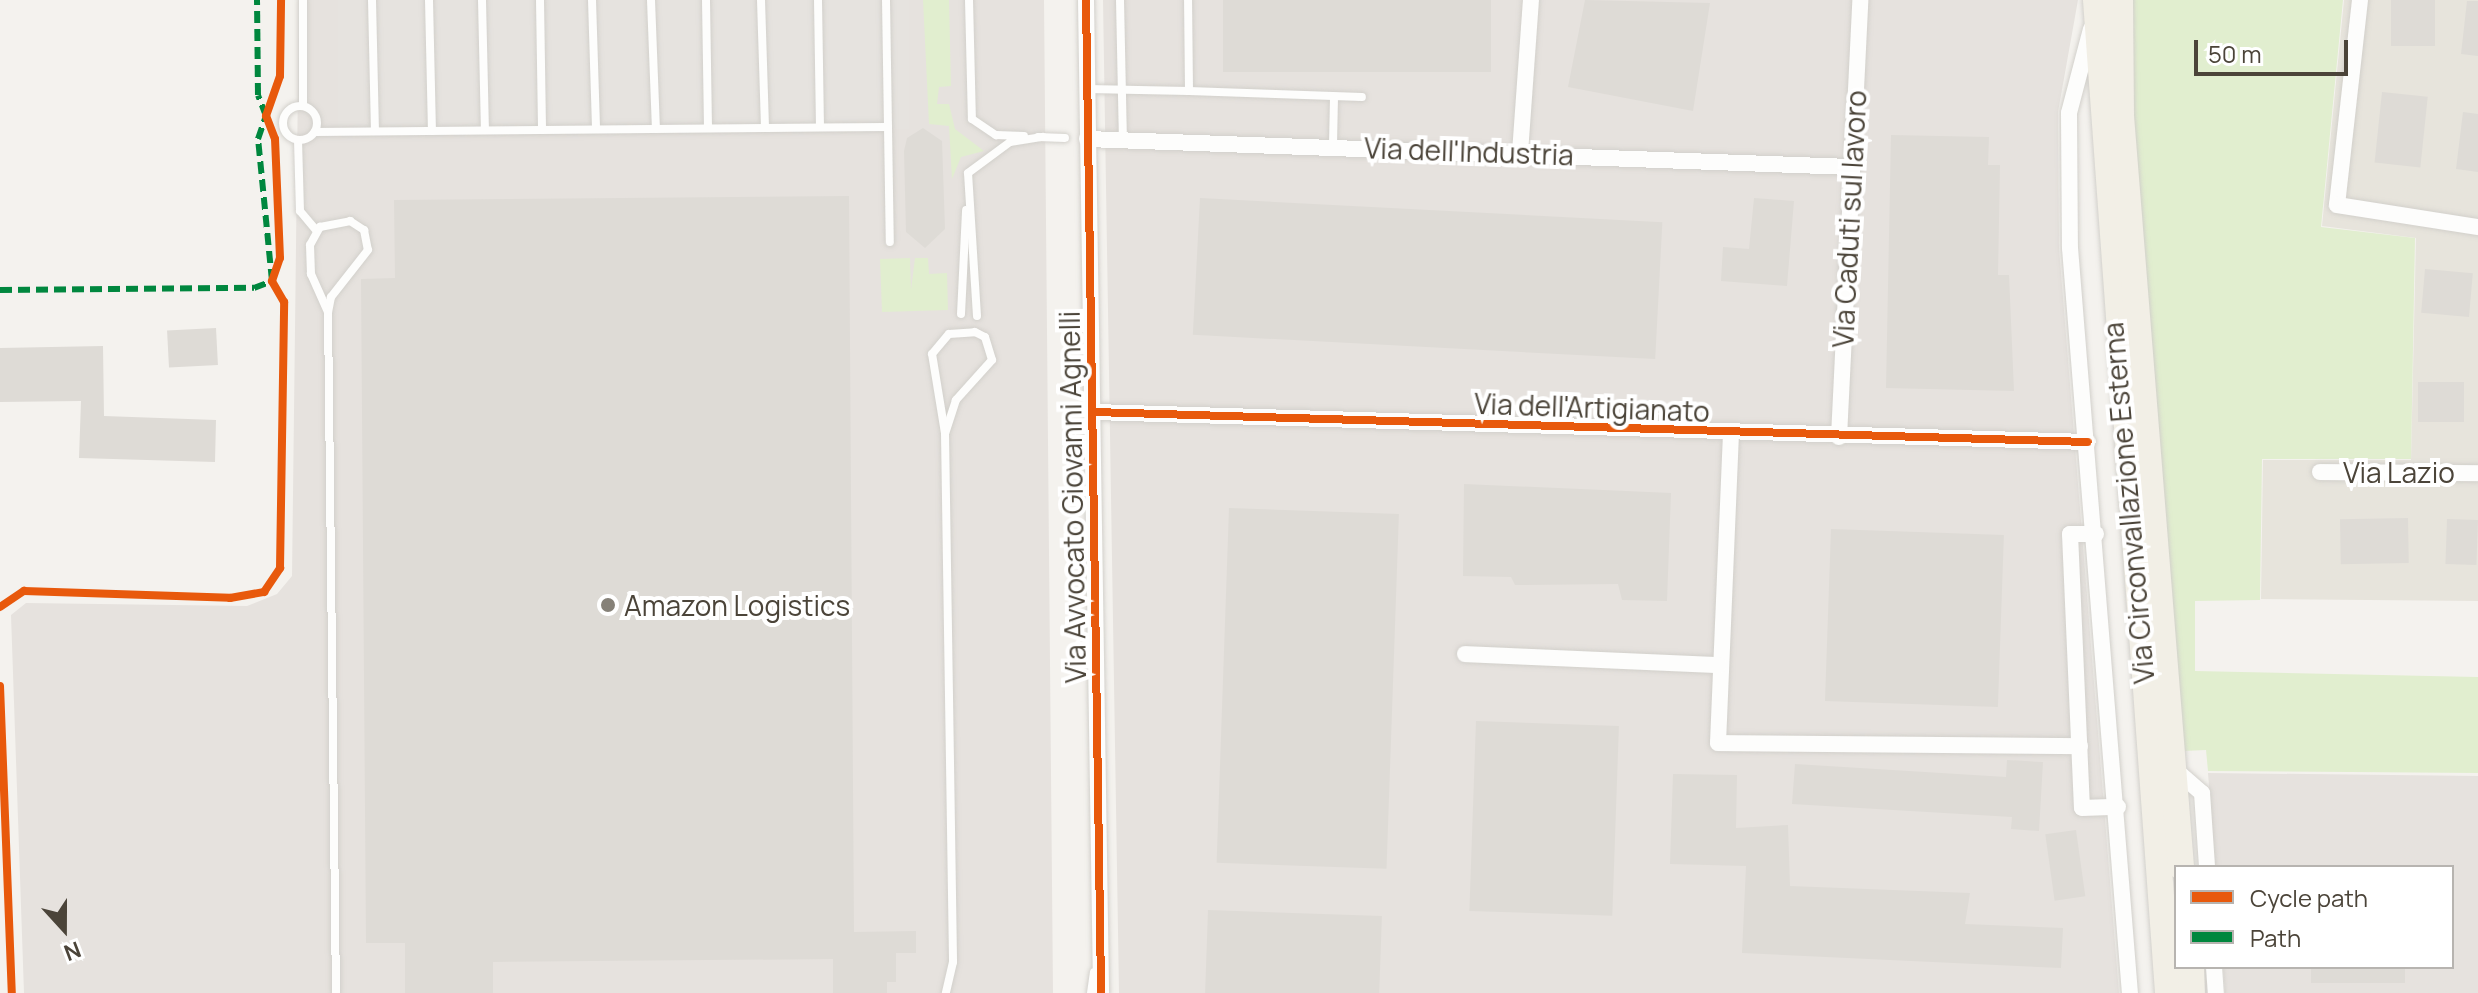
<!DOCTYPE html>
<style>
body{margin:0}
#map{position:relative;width:2478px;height:993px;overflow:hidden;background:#f4f2ee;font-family:Manrope,sans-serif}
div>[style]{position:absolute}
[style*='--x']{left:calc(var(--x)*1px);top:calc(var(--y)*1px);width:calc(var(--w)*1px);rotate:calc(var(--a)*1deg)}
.residential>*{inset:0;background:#e7e4dc}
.industrial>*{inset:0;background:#e6e2de}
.green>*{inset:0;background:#e1eecf}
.parking>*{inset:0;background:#e6e3df;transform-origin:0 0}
.building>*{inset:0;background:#dedbd6;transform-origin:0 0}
.roads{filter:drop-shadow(0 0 2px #d2d0cb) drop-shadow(0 0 2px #d2d0cb)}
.lane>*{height:8px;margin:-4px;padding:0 4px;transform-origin:4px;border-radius:4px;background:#fdfdfc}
.lane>.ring{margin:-4px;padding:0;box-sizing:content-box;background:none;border:8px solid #fdfdfc;border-radius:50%}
.street>*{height:16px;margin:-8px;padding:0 8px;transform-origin:8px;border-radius:8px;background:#fdfdfc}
.primary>*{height:26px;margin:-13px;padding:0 13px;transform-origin:13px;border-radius:13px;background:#f2efe6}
.quiet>*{height:6px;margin-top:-3px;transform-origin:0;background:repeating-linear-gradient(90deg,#00873e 0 12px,transparent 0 18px)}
.cycleway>*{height:8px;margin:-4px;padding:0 4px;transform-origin:4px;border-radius:4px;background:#e8590c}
.dots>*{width:22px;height:22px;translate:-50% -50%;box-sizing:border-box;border:4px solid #fff;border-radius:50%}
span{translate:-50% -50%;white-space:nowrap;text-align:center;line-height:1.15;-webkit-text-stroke:8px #fff;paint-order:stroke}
.street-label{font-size:28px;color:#4b4439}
.poi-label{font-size:28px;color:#4b4439}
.left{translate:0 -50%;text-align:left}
.legend{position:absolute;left:2174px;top:865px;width:280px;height:104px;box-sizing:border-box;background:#fff;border:2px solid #b7b4b0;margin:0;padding:10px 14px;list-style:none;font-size:24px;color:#4b4439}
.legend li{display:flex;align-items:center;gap:16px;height:40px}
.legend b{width:40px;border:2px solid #b7b4b0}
.north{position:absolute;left:24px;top:889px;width:80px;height:80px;-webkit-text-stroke:6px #fff;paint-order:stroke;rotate:159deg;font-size:22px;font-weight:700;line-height:32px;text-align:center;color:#4b4439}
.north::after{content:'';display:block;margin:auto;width:28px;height:36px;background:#4b4439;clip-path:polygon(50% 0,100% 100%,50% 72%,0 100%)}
.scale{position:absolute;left:2194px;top:40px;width:154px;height:36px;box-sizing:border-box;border:4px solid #4b4439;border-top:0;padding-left:10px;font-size:24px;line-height:28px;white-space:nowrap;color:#4b4439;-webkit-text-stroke:6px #fff;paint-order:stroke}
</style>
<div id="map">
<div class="residential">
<i style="clip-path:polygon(2344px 0,2478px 0,2478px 601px,2261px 599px,2263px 460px,2411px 460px,2416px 238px,2322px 226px)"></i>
</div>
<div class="industrial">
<i style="clip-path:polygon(299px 0,1044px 0,1053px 993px,24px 993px,11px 615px,26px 603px,247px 606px,277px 594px,292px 576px)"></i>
<i style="clip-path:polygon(1103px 0,2078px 0,2058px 112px,2059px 248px,2119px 993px,1119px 993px)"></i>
<i style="clip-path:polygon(2208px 773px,2478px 776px,2478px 993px,2225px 993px,2223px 967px,2452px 967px,2452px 867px,2215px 867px)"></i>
</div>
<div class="green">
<i style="clip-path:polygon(923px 0,949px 0,951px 86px,939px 87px,937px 104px,949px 104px,955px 129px,984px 151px,961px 157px,952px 179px,949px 126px,929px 124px)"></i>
<i style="clip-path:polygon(2131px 0,2343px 0,2321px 227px,2415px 238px,2411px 459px,2262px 459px,2260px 600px,2195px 601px,2195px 671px,2478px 677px,2478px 773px,2208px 771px,2206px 750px,2183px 751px,2131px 113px)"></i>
<i style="clip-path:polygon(910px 258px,911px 290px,915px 258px,928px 258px,929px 274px,947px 273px,948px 310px,882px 312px,880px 259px)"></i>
</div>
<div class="parking">
<i style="left:338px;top:0;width:571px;height:129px"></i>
</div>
<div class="building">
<i style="left:1223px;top:0;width:268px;height:72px"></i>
<i style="clip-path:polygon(1585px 0,1710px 3px,1693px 111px,1568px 87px)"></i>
<i style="left:2391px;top:0;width:44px;height:46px"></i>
<i style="clip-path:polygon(2467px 1px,2478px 1px,2478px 56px,2461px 54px)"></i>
<i style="left:2382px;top:92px;width:46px;height:71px;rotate:6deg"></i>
<i style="clip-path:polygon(2463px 112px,2478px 114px,2478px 172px,2456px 169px)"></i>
<i style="clip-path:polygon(923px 128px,942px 141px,945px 229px,925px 248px,906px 232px,904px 151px,907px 138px)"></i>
<i style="clip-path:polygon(1891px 135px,1989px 137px,1988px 165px,2000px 165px,1998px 275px,2009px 275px,2014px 391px,1886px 388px)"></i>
<i style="clip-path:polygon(849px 196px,854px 932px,916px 931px,916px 953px,896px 953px,896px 982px,887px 982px,887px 993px,833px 993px,833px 959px,493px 962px,493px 993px,405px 993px,405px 943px,366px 943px,361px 279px,395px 278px,394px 200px)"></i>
<i style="left:1200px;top:198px;width:463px;height:137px;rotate:3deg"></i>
<i style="clip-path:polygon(1754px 198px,1794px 201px,1787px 286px,1721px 281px,1723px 247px,1749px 249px)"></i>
<i style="left:2425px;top:269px;width:48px;height:44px;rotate:5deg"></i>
<i style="left:216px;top:328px;width:37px;height:49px;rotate:87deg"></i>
<i style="clip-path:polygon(103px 346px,104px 416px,216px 420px,215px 462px,79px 458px,81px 401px,0 402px,0 348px)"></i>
<i style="left:2418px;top:382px;width:46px;height:40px"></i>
<i style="clip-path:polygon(1464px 484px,1671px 493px,1667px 601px,1622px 600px,1618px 584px,1515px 585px,1511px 577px,1463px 576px)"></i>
<i style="left:1229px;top:508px;width:170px;height:355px;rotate:2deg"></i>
<i style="left:2408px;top:518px;width:45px;height:68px;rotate:89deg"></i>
<i style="left:2447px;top:519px;width:31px;height:45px;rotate:2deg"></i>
<i style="left:1831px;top:529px;width:173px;height:172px;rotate:2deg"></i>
<i style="left:1476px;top:721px;width:143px;height:190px;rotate:2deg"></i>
<i style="clip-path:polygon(2007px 760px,2043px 762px,2039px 831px,2011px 829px,2012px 817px,1792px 804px,1795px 764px,2006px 777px)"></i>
<i style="clip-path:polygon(1673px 774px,1737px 775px,1736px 828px,1788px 825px,1790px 886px,1970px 893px,1965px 924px,2063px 928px,2061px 968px,1742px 953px,1746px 866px,1670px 864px)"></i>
<i style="left:2076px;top:830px;width:67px;height:31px;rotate:82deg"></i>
<i style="left:1208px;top:910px;width:174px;height:83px;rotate:2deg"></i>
<i style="left:2311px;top:967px;width:94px;height:16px"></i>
</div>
<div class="roads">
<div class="lane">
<i style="--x:303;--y:0;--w:105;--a:90"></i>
<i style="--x:372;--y:0;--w:131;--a:88.7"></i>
<i style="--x:429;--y:0;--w:131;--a:88.7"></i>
<i style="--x:482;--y:0;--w:130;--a:88.7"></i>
<i style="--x:540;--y:0;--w:130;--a:89.1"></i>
<i style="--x:592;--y:0;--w:129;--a:88.2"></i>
<i style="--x:651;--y:0;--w:129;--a:87.8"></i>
<i style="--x:706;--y:0;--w:128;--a:89.1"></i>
<i style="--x:761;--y:0;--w:128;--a:88.2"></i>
<i style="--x:818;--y:0;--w:127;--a:89.1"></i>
<i style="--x:886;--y:0;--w:242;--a:89.1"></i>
<i style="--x:969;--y:0;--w:119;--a:88.6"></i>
<i style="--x:972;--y:119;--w:29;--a:34"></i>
<i style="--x:996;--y:135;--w:28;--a:2"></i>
<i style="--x:1120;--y:0;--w:139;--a:88.8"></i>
<i style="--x:1088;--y:89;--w:101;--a:1.1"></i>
<i style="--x:1189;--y:91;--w:91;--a:-90.6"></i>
<i style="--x:1189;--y:91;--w:173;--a:2"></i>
<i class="ring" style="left:283px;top:106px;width:26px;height:26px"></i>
<i style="--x:315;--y:132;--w:573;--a:-0.5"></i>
<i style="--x:1038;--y:137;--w:27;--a:2"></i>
<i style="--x:298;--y:140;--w:71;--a:88.4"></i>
<i style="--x:300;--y:211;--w:26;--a:50"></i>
<i style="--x:1333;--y:145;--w:48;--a:-88.8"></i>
<i style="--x:328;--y:312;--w:42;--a:-114.1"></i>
<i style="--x:311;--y:274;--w:29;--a:-92"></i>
<i style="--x:310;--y:245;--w:21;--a:-61"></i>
<i style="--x:320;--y:227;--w:31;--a:-11"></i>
<i style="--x:350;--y:221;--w:17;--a:33"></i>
<i style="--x:364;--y:230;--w:20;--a:79"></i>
<i style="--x:368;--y:250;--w:60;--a:128.2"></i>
<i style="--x:331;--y:297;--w:15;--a:101"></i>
<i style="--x:328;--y:312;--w:681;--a:89.33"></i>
<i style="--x:961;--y:314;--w:104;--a:-87.2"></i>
<i style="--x:977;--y:316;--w:143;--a:-93.6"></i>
<i style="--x:968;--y:173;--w:52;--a:-36.4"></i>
<i style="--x:1010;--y:142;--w:33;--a:-9"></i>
<i style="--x:945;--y:433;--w:80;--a:-99.3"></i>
<i style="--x:932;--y:354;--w:26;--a:-50"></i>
<i style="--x:949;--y:334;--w:26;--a:-4"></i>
<i style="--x:975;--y:332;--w:11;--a:27"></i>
<i style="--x:985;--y:337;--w:24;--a:73"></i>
<i style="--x:992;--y:360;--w:54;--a:132"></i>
<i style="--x:956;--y:400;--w:35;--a:108"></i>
<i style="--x:945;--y:433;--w:529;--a:89.13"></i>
<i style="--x:953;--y:962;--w:32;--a:103"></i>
<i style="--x:1091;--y:993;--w:21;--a:-82"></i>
</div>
<div class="street">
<i style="--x:1086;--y:0;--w:993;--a:89.13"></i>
<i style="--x:2360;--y:0;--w:206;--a:96.4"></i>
<i style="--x:2337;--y:205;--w:143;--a:8.9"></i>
<i style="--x:2091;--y:29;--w:87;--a:104.7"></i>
<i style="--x:2069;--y:113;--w:135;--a:89.6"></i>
<i style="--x:2070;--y:248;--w:747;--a:85.4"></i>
<i style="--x:1087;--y:139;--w:764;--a:2.1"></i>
<i style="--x:1520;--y:153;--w:153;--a:-85.9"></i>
<i style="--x:1094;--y:412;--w:994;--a:1.73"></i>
<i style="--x:1731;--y:433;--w:310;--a:92.4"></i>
<i style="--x:1718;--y:743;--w:362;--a:0.5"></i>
<i style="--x:1839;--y:437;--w:438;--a:-87.2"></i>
<i style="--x:2320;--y:472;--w:158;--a:0.4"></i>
<i style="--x:2096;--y:534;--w:26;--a:180"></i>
<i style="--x:2070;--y:534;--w:274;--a:87.5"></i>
<i style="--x:2082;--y:808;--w:36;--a:-2"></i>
<i style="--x:1465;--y:654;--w:254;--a:2.5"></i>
<i style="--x:2172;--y:767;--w:40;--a:41"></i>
<i style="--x:2202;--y:793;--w:74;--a:86.1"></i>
<i style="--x:2214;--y:967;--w:26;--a:86"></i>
</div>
<div class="primary">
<i style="--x:2096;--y:0;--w:996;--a:85.85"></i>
<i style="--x:2120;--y:0;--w:116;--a:89.5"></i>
<i style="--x:2121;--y:116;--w:753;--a:85.43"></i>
<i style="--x:2191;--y:967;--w:26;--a:88"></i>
</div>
</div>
<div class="quiet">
<i style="--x:0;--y:290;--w:254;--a:-0.5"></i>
<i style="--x:254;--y:288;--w:19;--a:-21"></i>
<i style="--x:272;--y:281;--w:143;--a:-95.6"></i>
<i style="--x:258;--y:139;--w:24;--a:-71"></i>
<i style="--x:266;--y:116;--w:22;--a:-111"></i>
<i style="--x:258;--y:95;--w:95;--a:-90.6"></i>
</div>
<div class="cycleway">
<i style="--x:1086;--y:0;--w:993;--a:89.13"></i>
<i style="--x:1094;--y:412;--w:994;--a:1.73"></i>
<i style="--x:0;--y:607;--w:29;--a:-34"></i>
<i style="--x:24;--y:591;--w:206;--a:1.9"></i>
<i style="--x:230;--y:598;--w:35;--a:-10"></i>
<i style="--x:264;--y:592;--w:29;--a:-56"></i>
<i style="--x:280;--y:568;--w:266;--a:-89.1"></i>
<i style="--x:284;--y:302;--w:24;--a:-120"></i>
<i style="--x:272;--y:281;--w:24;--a:-71"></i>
<i style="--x:280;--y:258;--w:119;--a:-92.4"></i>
<i style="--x:275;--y:139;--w:25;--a:-111"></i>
<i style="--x:266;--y:116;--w:42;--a:-70.7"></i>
<i style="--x:280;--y:76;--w:76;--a:-89.2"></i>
<i style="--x:0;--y:686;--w:307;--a:87.8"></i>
</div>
<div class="dots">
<i style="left:608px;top:605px;background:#868178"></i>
</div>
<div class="street-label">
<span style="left:1469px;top:151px;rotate:2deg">Via dell'Industria</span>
<span style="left:1849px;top:219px;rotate:-87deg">Via Caduti sul lavoro</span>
<span style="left:1592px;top:407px;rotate:2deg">Via dell'Artigianato</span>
<span style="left:2399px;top:472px">Via Lazio</span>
<span style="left:1072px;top:497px;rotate:-91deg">Via Avvocato Giovanni Agnelli</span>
<span style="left:2128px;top:503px;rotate:-95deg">Via Circonvallazione Esterna</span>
</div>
<div class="poi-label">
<span class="left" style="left:624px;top:605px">Amazon Logistics</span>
</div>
<ul class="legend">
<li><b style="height:10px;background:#e8590c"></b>Cycle path</li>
<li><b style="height:10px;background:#00873e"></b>Path</li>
</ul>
<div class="north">N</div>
<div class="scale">50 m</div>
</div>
